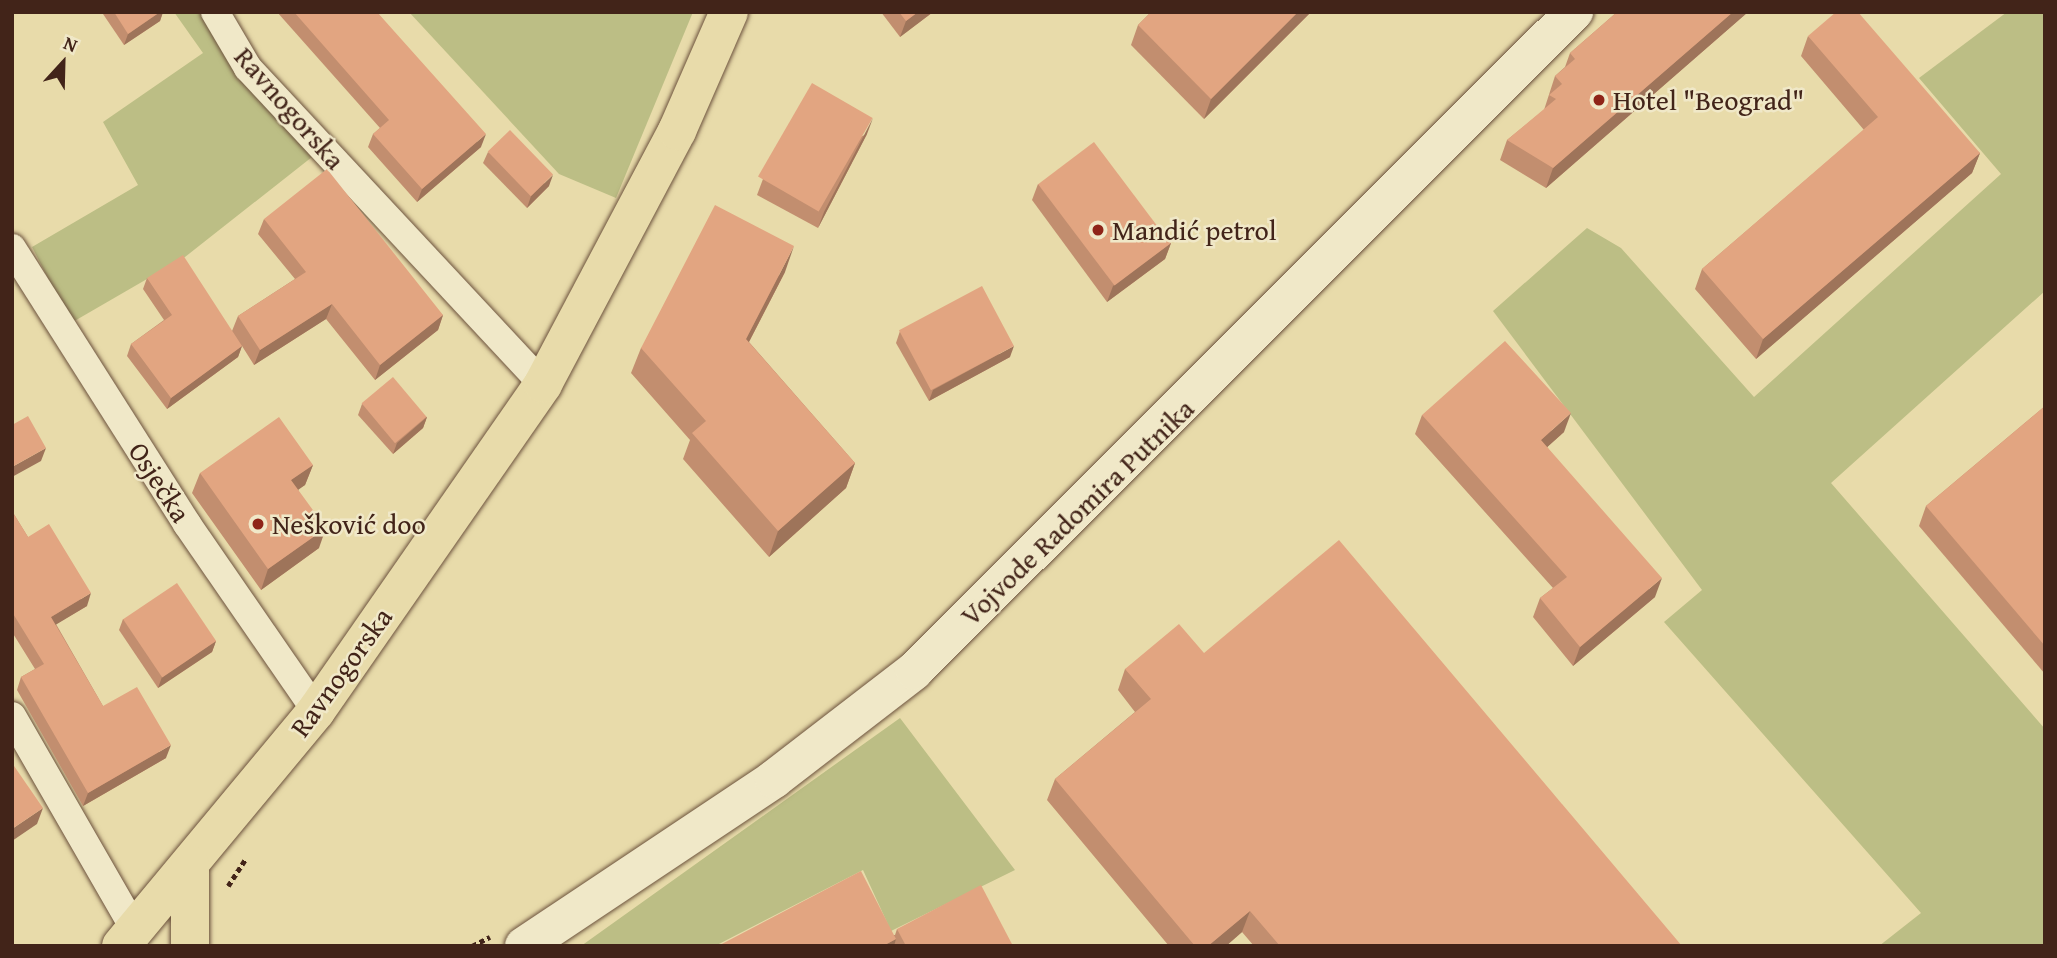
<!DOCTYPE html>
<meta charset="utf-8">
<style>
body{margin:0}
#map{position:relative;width:2057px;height:958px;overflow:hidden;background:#e8dbaa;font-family:"Gentium Book Plus",serif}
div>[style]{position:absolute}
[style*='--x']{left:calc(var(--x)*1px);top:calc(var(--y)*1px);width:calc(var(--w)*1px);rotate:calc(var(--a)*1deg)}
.green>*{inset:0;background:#bcbe85}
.path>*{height:4.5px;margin-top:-2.25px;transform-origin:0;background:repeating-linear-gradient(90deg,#422419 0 5px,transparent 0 8.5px)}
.roads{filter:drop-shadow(0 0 2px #6c523d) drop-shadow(0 0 2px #6c523d)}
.minor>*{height:28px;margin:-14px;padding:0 14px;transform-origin:14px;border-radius:14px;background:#f0e8c8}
.secondary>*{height:38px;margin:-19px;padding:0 19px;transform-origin:19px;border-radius:19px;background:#f0e8c8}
.primary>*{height:38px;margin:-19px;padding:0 19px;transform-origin:19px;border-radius:19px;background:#e8dbaa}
.wall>*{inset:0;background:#c28e6f}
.shaded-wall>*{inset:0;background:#9e745a}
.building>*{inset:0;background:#e2a581;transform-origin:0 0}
.dots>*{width:19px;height:19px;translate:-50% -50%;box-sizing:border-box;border:4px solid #f0e8c8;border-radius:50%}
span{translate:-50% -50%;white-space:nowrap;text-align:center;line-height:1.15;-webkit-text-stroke:5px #f0e8c8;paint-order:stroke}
.poi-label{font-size:28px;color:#422419}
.left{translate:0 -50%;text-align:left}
.street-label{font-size:28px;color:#422419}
.frame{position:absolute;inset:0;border:14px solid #422419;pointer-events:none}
.north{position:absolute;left:28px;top:28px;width:70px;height:70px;-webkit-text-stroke:5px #f0e8c8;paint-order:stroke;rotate:22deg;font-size:19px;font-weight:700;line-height:28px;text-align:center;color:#422419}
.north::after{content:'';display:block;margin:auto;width:24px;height:32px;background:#422419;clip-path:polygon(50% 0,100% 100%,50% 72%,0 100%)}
</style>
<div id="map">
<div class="green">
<i style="clip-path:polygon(174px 12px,203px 12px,234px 72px,312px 157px,185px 257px,71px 323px,32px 247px,138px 185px,103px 122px,203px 53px)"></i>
<i style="clip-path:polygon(409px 12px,693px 12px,616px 198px,559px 174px)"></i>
<i style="clip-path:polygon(2007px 12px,2045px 12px,2045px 291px,1831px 483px,2045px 729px,2045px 946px,1879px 946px,1921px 913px,1664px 622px,1702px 590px,1493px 311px,1587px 228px,1621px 248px,1754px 397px,2001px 174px,1919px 78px)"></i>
<i style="clip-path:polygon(900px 718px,1015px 870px,891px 931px,863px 870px,715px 946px,581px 946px)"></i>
</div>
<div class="path">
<i style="--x:228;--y:886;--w:33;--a:-57"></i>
<i style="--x:472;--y:946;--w:20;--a:-27"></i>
</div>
<div class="roads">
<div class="minor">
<i style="--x:215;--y:12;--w:65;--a:59.5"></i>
<i style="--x:248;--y:68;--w:432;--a:47"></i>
<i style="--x:12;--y:248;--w:327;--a:57.6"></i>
<i style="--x:187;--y:524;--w:227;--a:55.4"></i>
<i style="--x:12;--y:716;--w:247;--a:60.1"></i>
</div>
<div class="secondary">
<i style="--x:524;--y:946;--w:301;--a:-33.7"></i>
<i style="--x:774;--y:779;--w:177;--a:-37.6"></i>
<i style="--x:914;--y:671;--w:933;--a:-44.96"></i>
</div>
<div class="primary">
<i style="--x:121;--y:946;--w:305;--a:-50.3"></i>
<i style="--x:316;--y:711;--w:398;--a:-55.2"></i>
<i style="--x:543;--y:384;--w:286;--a:-62.1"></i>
<i style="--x:677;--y:131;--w:130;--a:-66.4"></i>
<i style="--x:190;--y:946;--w:81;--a:-90"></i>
</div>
</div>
<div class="wall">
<i style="clip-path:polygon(104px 12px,163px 12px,160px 21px,124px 45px,103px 14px)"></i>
<i style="clip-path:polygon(277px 12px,377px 12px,481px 147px,417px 202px,368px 147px,373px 134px,380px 128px)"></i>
<i style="clip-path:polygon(881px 12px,933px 12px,900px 37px)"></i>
<i style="clip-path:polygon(1151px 12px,1311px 12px,1204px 119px,1131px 45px,1138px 25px)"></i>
<i style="clip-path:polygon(1617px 12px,1748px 12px,1546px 188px,1500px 160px,1507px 140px,1544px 110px,1555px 76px,1565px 67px,1570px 53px)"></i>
<i style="clip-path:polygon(1808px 36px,1980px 153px,1972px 173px,1756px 359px,1695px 289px,1702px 269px,1864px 130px,1801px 56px)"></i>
<i style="clip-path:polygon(867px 134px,818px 228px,757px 195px,763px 179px)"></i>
<i style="clip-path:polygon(488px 152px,549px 186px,527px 208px,483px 163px)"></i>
<i style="clip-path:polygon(1038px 184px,1171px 243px,1165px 259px,1107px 302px,1032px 200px)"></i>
<i style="clip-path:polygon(264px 219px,443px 315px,438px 330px,375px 380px,326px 319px,254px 365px,242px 346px,238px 357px,167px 409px,127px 356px,131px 344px,164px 320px,143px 289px,147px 278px,232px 331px,238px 316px,295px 279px,258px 234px)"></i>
<i style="clip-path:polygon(785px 272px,749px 342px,855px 463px,846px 488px,769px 557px,683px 459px,690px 440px,631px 373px,641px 348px)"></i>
<i style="clip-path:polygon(900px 331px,1010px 357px,929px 401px,896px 343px)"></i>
<i style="clip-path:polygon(362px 404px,427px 417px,423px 428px,393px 454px,358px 415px)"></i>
<i style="clip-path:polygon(2045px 406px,2045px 674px,1919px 526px,1926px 506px)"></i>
<i style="clip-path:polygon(1422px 415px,1564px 432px,1547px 447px,1655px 597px,1573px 666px,1533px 617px,1540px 598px,1553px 588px,1415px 434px)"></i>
<i style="clip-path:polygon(313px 465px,305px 485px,298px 489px,319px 548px,261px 590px,192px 493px,200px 473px)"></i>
<i style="clip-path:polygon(12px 511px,28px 537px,87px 606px,56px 624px,103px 706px,166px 758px,83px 806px,17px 690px,21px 677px,35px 669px,12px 632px)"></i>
<i style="clip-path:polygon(123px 619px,216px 641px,212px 652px,158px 688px,119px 630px)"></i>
<i style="clip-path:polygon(1204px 653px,1682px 946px,1254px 946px,1242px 932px,1226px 946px,1169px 946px,1047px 800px,1055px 779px,1135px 712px,1118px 690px,1125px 669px)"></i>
<i style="clip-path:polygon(897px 929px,1013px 946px,718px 946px,895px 935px)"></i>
</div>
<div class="shaded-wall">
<i style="clip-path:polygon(160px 12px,163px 12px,160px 21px,124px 45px,128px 34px)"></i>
<i style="clip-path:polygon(918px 12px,933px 12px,900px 37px,906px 21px)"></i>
<i style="clip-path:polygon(1298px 12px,1311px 12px,1204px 119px,1211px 99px)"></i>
<i style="clip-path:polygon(1733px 12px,1748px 12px,1546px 188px,1553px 168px)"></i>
<i style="clip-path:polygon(873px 118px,867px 134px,818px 228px,824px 212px)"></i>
<i style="clip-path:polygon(486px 134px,481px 147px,417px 202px,422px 189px)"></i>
<i style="clip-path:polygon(1980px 153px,1972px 173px,1756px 359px,1763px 339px)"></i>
<i style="clip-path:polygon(553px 175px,549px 186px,527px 208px,531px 196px)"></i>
<i style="clip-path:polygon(1171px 243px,1165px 259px,1107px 302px,1113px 286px)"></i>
<i style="clip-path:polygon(794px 246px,785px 272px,737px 365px,746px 339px)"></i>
<i style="clip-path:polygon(332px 304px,326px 319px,254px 365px,260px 350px)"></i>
<i style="clip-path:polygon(443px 315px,438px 330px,375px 380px,380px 365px)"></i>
<i style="clip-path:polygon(242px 346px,238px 357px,167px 409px,171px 398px)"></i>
<i style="clip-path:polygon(1014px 346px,1010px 357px,929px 401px,933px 390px)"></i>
<i style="clip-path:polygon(1571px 413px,1564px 432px,1534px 459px,1541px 440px)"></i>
<i style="clip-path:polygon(427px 417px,423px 428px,393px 454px,397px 443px)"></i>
<i style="clip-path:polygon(46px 448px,41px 461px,12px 477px,12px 467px)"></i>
<i style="clip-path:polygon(855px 463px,846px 488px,769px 557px,778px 531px)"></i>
<i style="clip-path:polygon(313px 465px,305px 485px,284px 500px,291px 480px)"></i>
<i style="clip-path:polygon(326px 528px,319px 548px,261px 590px,268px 569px)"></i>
<i style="clip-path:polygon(1662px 578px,1655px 597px,1573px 666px,1580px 647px)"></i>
<i style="clip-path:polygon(91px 593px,87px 606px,47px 630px,51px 617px)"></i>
<i style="clip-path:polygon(216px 641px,212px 652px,158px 688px,162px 677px)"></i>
<i style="clip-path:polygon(171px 745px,166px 758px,83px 806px,88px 793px)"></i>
<i style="clip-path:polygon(43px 808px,37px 824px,12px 841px,12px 829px)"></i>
<i style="clip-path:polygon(1250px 911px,1242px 932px,1226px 946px,1208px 946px)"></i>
<i style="clip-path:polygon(896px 939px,894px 946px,883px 946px)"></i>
</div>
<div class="building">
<i style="clip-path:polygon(114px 12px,160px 12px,128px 34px)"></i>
<i style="clip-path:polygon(294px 12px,377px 12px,486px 134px,422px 189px,373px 134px,389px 120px)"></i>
<i style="clip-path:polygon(899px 12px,918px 12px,906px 21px)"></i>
<i style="clip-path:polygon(1151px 12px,1298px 12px,1211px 99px,1138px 25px)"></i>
<i style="clip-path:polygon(1617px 12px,1733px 12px,1553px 168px,1507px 140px,1556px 99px,1549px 95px,1562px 84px,1555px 76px,1575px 59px,1570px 53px)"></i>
<i style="clip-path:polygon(1836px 12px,1858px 12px,1980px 153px,1763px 339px,1702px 269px,1878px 117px,1808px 36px)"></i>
<i style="left:812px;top:83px;width:70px;height:108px;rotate:30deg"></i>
<i style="left:510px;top:130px;width:62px;height:31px;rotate:46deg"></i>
<i style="left:1094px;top:142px;width:127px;height:70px;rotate:53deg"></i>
<i style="clip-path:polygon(327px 169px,443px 315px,380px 365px,332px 304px,260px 350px,238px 316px,306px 272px,264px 219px)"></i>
<i style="clip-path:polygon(715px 205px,794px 246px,746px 339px,855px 463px,778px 531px,692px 433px,706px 421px,641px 348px)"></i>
<i style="clip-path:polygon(183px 255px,242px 346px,171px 398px,131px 344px,172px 315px,147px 278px)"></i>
<i style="left:982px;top:286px;width:68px;height:94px;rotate:62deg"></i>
<i style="clip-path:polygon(1505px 341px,1571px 413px,1541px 440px,1662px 578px,1580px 647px,1540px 598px,1567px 577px,1422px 415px)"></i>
<i style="left:393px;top:377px;width:52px;height:41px;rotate:50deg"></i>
<i style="clip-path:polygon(2045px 406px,2045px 646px,1926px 506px)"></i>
<i style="clip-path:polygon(28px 416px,46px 448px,12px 467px,12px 425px)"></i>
<i style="clip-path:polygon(279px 417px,313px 465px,291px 480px,326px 528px,268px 569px,200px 473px)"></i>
<i style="clip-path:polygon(12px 511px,28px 537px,49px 524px,91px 593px,51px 617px,103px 706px,137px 687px,171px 745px,88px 793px,21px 677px,44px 664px,12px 612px)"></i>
<i style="clip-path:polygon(1339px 540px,1682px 946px,1280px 946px,1250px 911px,1208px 946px,1195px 946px,1055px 779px,1151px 699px,1125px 669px,1179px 624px,1204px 653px)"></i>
<i style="left:177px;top:583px;width:70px;height:65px;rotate:56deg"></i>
<i style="clip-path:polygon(12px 763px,43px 808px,12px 829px)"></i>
<i style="clip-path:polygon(861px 871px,896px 939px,883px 946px,718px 946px)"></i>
<i style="clip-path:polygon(981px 885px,1013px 946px,906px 946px,897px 929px)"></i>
</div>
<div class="dots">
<i style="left:1599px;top:100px;background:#8f2418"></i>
<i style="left:1098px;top:230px;background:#8f2418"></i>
<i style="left:258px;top:524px;background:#8f2418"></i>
</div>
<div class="poi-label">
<span class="left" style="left:1613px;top:100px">Hotel "Beograd"</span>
<span class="left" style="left:1112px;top:230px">Mandić petrol</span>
<span class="left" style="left:272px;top:524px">Nešković doo</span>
</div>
<div class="street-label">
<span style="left:290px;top:108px;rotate:49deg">Ravnogorska</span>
<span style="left:160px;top:482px;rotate:57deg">Osječka</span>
<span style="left:1077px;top:512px;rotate:-44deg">Vojvode Radomira Putnika</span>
<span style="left:341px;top:672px;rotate:-54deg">Ravnogorska</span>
</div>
<div class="frame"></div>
<div class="north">N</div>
</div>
